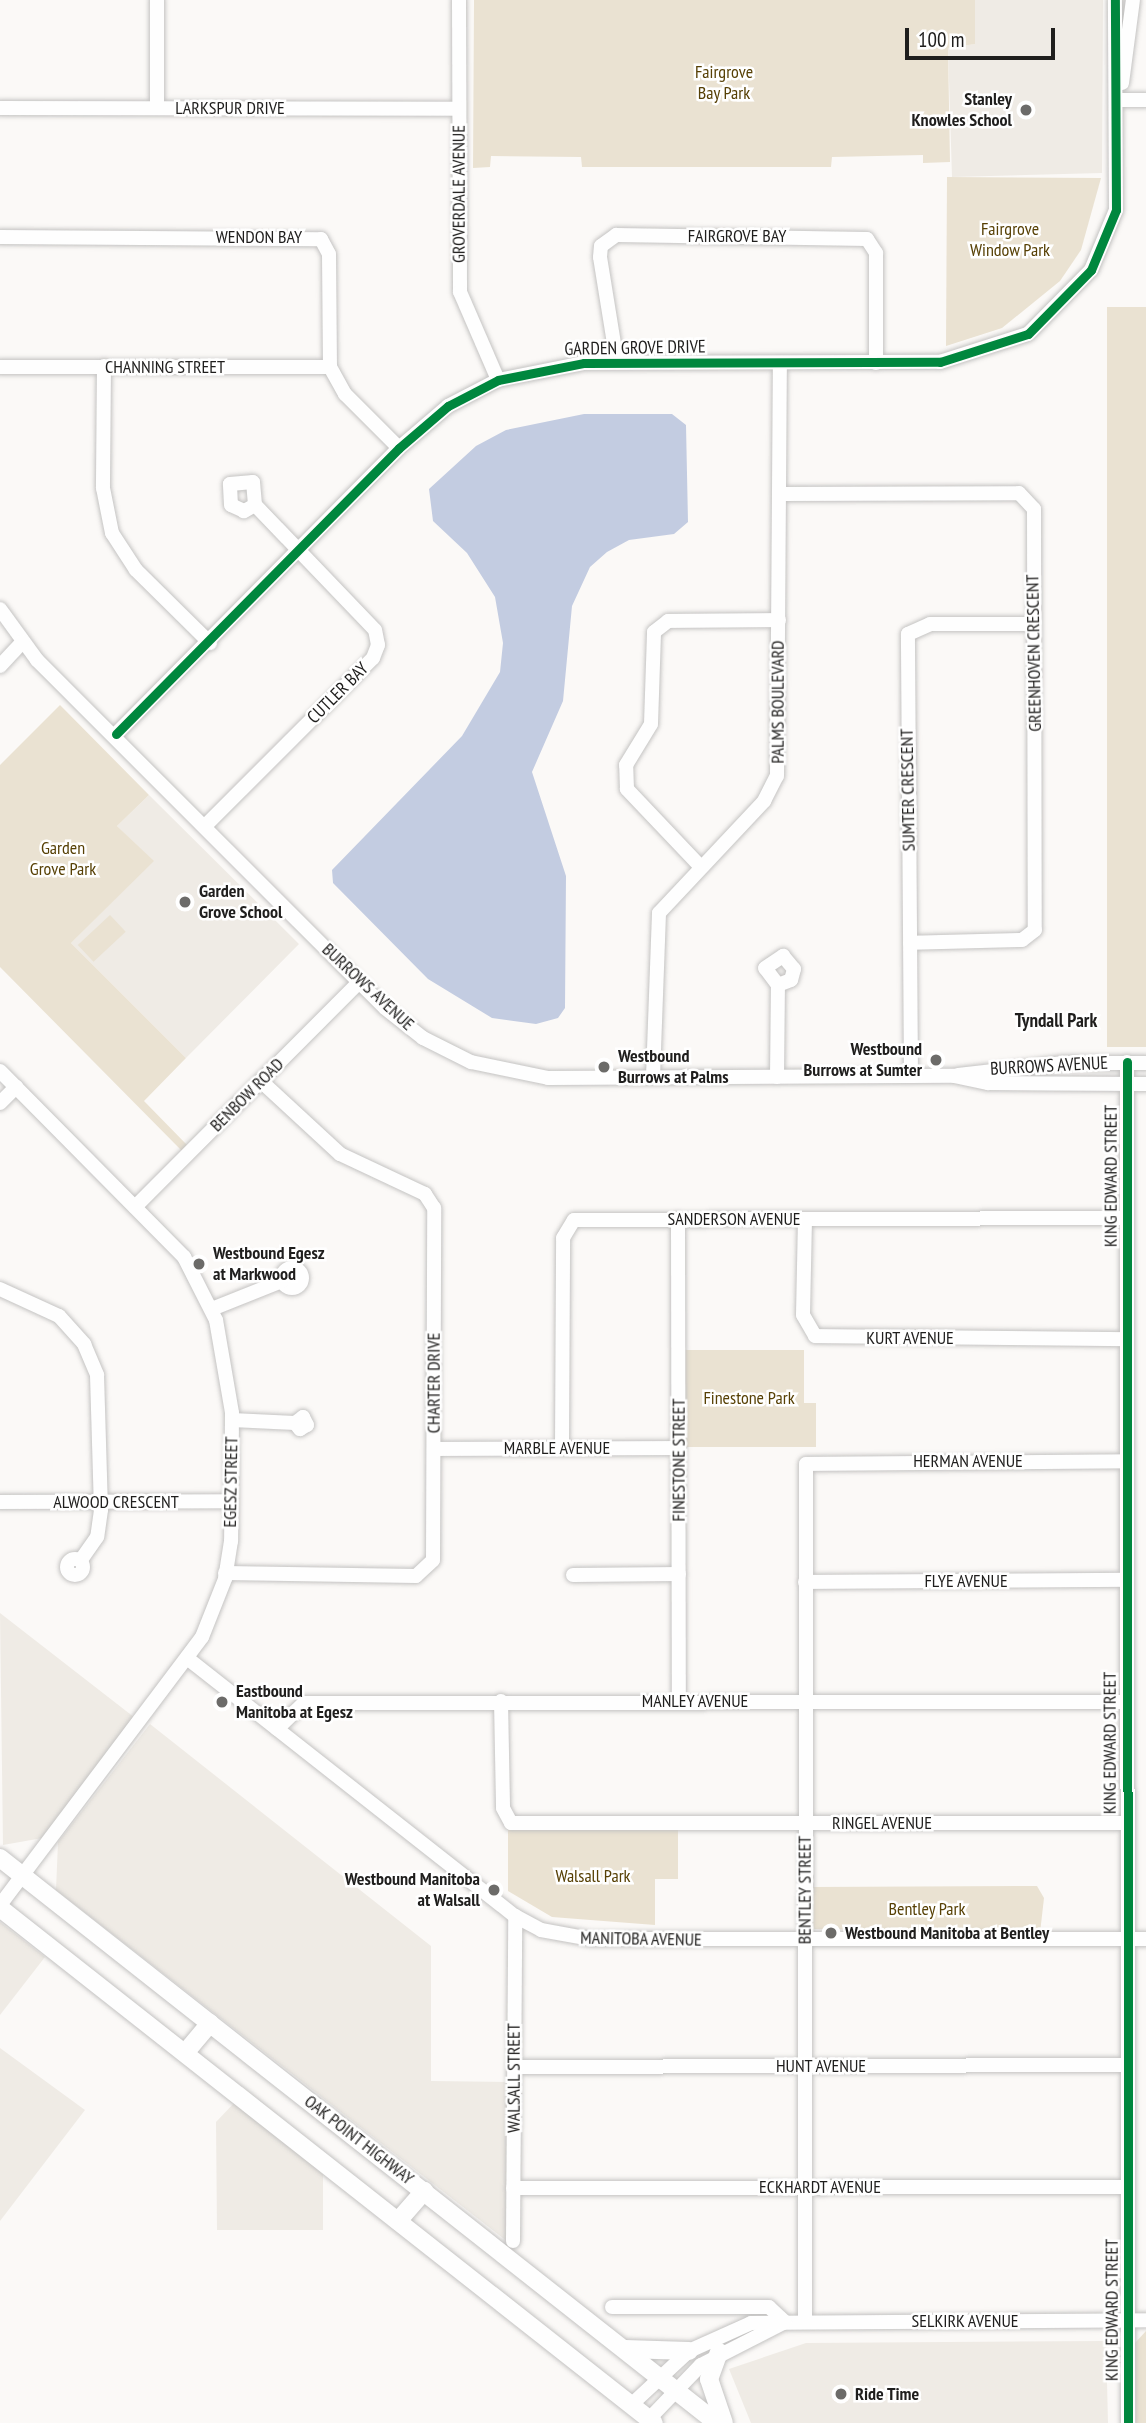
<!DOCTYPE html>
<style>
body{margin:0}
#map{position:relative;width:1146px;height:2423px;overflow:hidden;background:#fbf9f7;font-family:"PT Sans Narrow",sans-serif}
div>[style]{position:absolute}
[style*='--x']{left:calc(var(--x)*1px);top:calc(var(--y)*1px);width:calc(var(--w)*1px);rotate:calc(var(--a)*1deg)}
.built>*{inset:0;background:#efebe5}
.green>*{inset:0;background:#eae2d2;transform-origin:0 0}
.water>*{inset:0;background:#c3cce1}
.roads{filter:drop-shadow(0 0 2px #c4c3c2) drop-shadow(0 0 2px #c4c3c2)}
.minor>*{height:14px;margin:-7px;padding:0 7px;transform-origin:7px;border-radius:7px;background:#fefefe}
.minor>.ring{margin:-7px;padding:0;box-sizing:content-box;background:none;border:14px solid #fefefe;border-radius:50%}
.major>*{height:18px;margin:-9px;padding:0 9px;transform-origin:9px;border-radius:9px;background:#fefefe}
.cycleway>*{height:9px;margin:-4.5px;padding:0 4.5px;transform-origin:4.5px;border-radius:4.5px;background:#00873e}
.dots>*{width:19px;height:19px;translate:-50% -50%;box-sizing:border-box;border:4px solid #fff;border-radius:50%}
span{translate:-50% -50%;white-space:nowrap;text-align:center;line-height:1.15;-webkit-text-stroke:5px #fff;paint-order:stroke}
.park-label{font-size:18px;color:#574005}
.poi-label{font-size:18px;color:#1f1e1d;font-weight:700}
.right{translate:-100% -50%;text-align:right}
.left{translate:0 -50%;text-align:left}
.street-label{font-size:18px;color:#1f1e1d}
.neighbourhood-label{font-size:19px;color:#1f1e1d;font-weight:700}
.scale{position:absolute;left:905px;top:28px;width:150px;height:32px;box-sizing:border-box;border:4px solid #1f1e1d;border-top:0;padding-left:9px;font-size:21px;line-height:24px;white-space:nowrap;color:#1f1e1d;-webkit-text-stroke:5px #fff;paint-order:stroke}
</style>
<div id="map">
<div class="built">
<i style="clip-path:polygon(975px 0,1103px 0,1102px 173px,952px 177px,948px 48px,975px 44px)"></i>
<i style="clip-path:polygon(149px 795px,299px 944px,186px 1058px,71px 943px,153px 861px,117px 826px)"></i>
<i style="clip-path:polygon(0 1613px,139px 1721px,48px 1837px,3px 1845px)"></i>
<i style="clip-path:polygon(150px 1724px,431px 1946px,431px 2081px,511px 2082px,508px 2242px,56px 1890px,58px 1842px)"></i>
<i style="clip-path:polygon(0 1922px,45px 1957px,0 2015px)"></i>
<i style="clip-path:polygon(0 2048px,85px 2110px,0 2221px)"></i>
<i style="clip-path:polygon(236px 2101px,323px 2173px,323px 2230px,217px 2230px,216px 2122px)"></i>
<i style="clip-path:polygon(1106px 2341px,1108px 2423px,751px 2423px,729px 2369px,806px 2343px)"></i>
</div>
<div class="green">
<i style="clip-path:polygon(474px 0,975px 0,975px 44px,948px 48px,950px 162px,923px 163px,923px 155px,832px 157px,831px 167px,582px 167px,581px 157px,491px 156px,490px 167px,473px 168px)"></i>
<i style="clip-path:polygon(947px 177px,1101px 178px,1081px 250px,1060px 281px,1002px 328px,946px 346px)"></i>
<i style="left:1107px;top:307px;width:39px;height:740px"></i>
<i style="clip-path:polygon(60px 705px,149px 795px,117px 826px,154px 861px,71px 943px,186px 1058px,144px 1101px,188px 1146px,182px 1151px,0 967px,0 765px)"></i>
<i style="left:110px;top:915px;width:23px;height:44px;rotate:47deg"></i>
<i style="clip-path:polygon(683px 1350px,804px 1350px,804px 1403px,816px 1403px,816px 1447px,683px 1447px)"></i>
<i style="clip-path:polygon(508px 1827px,678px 1829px,678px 1879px,655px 1879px,655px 1925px,552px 1917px,508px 1891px)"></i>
<i style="clip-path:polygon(1037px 1886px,1044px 1898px,1040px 1933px,811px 1929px,813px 1887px)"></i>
<i style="clip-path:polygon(1146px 2331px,1146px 2423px,1136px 2423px,1135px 2343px)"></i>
</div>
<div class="water">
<i style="clip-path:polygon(584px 414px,672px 414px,686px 425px,688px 522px,674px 534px,629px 540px,607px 552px,590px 567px,572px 606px,563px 701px,532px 772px,566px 876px,565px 1008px,558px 1018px,536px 1024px,492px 1018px,428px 979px,333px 883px,332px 870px,462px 736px,500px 672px,503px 643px,495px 597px,467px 553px,433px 521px,429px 489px,476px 446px,506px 430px)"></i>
</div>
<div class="roads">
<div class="minor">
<i style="--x:157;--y:0;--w:108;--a:90"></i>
<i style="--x:459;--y:0;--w:292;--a:89.8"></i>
<i style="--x:460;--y:292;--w:96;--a:66.6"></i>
<i style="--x:1122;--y:83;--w:84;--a:-82.5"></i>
<i style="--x:1120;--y:100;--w:26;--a:0"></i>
<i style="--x:0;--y:108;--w:459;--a:0.1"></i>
<i style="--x:0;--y:237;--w:321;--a:0.4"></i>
<i style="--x:321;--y:239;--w:17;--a:62"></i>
<i style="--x:329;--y:254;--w:113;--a:89.5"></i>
<i style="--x:330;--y:367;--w:31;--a:61"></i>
<i style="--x:345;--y:394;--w:76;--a:45"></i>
<i style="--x:617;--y:362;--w:106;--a:-99.2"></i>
<i style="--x:600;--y:257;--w:11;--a:-85"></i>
<i style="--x:601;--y:246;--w:19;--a:-36"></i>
<i style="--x:616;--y:235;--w:251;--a:0.9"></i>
<i style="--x:867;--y:239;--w:17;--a:57"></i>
<i style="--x:876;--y:253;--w:110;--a:90"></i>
<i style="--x:104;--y:366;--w:122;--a:90.5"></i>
<i style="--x:103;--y:488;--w:46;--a:78.7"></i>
<i style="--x:112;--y:533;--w:44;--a:57"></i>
<i style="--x:136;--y:570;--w:104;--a:44.6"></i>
<i style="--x:0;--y:367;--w:330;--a:0"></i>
<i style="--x:780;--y:494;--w:239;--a:-0.2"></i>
<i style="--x:1019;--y:493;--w:22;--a:47"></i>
<i style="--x:1034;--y:509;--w:421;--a:89.9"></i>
<i style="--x:1035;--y:930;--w:16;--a:142"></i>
<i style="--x:1022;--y:940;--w:112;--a:178.5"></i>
<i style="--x:0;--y:609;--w:63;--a:54"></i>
<i style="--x:37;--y:660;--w:492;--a:45"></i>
<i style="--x:385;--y:1008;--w:48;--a:38.3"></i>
<i style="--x:423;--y:1038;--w:54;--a:26.6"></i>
<i style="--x:471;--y:1062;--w:79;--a:11.7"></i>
<i style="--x:548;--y:1078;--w:406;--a:-0.3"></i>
<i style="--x:954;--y:1076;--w:35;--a:12"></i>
<i style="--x:988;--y:1083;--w:158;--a:0.4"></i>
<i style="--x:0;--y:666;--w:33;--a:-47"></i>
<i style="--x:116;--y:734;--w:402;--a:-45.3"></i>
<i style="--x:399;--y:448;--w:65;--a:-40.6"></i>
<i style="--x:448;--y:406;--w:56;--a:-27.5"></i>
<i style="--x:498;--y:380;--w:88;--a:-11.2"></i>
<i style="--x:584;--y:363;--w:356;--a:-0.2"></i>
<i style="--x:940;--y:362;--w:92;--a:-17.7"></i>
<i style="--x:1028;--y:334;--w:90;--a:-45.5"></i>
<i style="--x:1091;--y:270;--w:65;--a:-67.4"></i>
<i style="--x:1116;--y:210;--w:210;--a:-90.3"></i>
<i style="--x:206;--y:825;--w:236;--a:-45"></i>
<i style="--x:373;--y:658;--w:14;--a:-69"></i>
<i style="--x:378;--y:645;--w:15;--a:-101"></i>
<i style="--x:375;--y:630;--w:173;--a:-133.8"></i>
<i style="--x:255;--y:505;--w:13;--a:151"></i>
<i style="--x:244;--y:511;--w:14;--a:-155"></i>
<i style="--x:231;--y:505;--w:21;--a:-93"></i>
<i style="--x:230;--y:484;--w:23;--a:-5"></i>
<i style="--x:253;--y:482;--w:23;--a:85"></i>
<i style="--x:699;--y:865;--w:105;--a:-133.5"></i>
<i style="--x:627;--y:789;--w:24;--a:-92"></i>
<i style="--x:626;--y:765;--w:48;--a:-58.6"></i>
<i style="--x:651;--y:724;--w:92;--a:-88.1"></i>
<i style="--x:654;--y:632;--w:18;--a:-38"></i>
<i style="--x:668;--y:621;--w:111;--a:-0.5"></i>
<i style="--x:1127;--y:1062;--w:1361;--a:89.96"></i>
<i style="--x:0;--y:1071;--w:262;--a:45.3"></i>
<i style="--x:184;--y:1257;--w:71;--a:63.1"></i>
<i style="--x:216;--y:1320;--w:94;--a:80.2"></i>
<i style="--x:232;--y:1413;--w:128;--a:90.4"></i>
<i style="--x:231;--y:1541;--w:38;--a:99"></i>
<i style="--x:225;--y:1579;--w:62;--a:111.6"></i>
<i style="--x:202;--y:1637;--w:336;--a:127"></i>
<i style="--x:958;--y:1075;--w:106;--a:-6.5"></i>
<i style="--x:1063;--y:1063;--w:83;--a:0"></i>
<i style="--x:911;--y:1076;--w:442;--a:-90.4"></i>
<i style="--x:908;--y:634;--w:24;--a:-24"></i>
<i style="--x:930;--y:624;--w:104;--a:0"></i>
<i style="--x:653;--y:1077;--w:164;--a:-87.9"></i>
<i style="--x:659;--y:913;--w:154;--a:-46.8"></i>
<i style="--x:764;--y:801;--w:28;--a:-63"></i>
<i style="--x:777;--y:776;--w:413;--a:-89.6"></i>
<i style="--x:777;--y:1077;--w:92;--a:-89.4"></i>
<i style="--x:778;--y:985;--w:21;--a:-127"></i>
<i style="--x:765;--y:968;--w:22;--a:-34"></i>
<i style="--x:783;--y:956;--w:17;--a:50"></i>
<i style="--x:794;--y:969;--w:11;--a:105"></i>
<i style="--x:791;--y:980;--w:14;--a:159"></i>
<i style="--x:0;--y:1103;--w:23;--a:-45"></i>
<i style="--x:135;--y:1207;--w:317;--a:-45.1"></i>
<i style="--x:678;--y:1219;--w:482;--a:89.9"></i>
<i style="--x:805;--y:1219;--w:96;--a:91.2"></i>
<i style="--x:803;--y:1315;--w:24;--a:60"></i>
<i style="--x:815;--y:1336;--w:311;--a:0.6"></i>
<i class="ring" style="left:282px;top:1268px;width:6px;height:6px"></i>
<i style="--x:0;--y:1289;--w:65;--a:24.6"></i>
<i style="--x:59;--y:1316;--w:38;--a:48"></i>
<i style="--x:84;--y:1344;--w:34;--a:67"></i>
<i style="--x:97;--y:1375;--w:135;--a:88.3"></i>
<i style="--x:101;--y:1510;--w:27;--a:98"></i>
<i style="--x:97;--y:1537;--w:29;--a:125"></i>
<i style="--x:212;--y:1309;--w:75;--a:-21.8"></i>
<i style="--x:232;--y:1420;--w:63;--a:2.7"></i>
<i style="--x:295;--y:1423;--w:8;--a:50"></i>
<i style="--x:300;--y:1429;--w:8;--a:-30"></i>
<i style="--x:307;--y:1425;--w:9;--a:-117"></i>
<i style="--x:303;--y:1417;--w:10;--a:143"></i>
<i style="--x:562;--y:1448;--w:210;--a:-89.7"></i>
<i style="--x:563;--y:1238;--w:21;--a:-59"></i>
<i style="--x:574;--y:1220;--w:553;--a:-0.21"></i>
<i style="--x:434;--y:1449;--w:245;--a:-0.2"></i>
<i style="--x:0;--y:1502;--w:231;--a:-0.2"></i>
<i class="ring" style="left:67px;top:1559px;width:2px;height:2px"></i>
<i style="--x:225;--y:1573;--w:191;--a:0.9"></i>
<i style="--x:416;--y:1576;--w:23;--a:-43"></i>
<i style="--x:433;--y:1560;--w:352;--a:-89.8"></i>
<i style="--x:434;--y:1208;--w:17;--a:-123"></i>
<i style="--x:425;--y:1194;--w:94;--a:-154.8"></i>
<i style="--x:340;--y:1154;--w:108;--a:-137.3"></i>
<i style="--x:573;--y:1575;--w:106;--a:-0.5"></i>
<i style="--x:805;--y:1582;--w:321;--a:-0.4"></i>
<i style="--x:187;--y:1658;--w:417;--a:38.2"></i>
<i style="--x:515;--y:1916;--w:30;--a:28"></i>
<i style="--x:541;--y:1930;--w:51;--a:10.2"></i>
<i style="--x:591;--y:1939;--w:555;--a:0"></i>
<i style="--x:501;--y:1701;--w:107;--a:88.9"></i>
<i style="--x:503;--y:1808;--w:17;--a:62"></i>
<i style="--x:511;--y:1823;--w:615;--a:0"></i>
<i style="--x:277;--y:1729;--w:37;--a:-44"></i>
<i style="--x:304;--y:1703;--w:822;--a:-0.07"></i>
<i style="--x:514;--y:2067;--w:613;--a:-0.19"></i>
<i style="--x:513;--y:2188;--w:614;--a:-0.09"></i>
<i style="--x:513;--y:2241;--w:325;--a:-89.6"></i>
<i style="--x:612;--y:2307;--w:157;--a:0"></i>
<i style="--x:769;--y:2307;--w:21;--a:43"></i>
<i style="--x:805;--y:2321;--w:857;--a:-89.93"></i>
<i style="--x:806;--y:1464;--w:320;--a:-0.5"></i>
<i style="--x:631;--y:2405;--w:79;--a:-43"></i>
<i style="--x:689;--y:2351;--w:68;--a:-24.3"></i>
<i style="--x:751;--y:2323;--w:395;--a:-0.4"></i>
<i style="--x:649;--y:2419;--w:75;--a:-46.1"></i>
<i style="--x:701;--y:2365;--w:94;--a:-27.1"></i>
</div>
<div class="major">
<i style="--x:0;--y:1858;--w:913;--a:38.24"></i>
<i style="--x:0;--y:1908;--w:832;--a:38.22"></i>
<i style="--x:185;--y:2053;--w:39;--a:-50"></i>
<i style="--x:398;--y:2221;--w:40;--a:-49"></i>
<i style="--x:625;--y:2349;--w:64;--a:1.8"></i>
<i style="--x:719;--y:2352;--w:29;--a:110"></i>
<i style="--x:709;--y:2379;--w:46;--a:71.2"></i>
</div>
</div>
<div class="cycleway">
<i style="--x:116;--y:734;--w:402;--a:-45.3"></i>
<i style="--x:399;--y:448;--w:65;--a:-40.6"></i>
<i style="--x:448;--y:406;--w:56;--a:-27.5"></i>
<i style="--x:498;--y:380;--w:88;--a:-11.2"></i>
<i style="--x:584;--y:363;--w:356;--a:-0.2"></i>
<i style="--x:940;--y:362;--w:92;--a:-17.7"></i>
<i style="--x:1028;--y:334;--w:90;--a:-45.5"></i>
<i style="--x:1091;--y:270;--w:65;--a:-67.4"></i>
<i style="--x:1116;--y:210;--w:210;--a:-90.3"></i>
<i style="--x:1127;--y:1062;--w:1361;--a:89.96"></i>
</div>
<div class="dots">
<i style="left:1026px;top:110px;background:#6c6b69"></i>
<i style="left:185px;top:902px;background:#6c6b69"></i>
<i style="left:936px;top:1060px;background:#6c6b69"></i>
<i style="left:604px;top:1067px;background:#6c6b69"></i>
<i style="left:199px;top:1264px;background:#6c6b69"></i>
<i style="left:222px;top:1702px;background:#6c6b69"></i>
<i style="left:494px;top:1890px;background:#6c6b69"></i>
<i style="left:831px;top:1933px;background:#6c6b69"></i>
<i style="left:841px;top:2394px;background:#6c6b69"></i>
</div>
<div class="park-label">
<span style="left:724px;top:83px">Fairgrove<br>Bay Park</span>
<span style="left:1010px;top:240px">Fairgrove<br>Window Park</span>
<span style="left:63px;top:859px">Garden<br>Grove Park</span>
<span style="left:749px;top:1398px">Finestone Park</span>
<span style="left:593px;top:1876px">Walsall Park</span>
<span style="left:927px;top:1909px">Bentley Park</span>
</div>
<div class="poi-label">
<span class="right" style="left:1012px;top:110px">Stanley<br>Knowles School</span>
<span class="left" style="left:199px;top:902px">Garden<br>Grove School</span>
<span class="right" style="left:922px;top:1060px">Westbound<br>Burrows at Sumter</span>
<span class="left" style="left:618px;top:1067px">Westbound<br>Burrows at Palms</span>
<span class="left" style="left:213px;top:1264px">Westbound Egesz<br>at Markwood</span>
<span class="left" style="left:236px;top:1702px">Eastbound<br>Manitoba at Egesz</span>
<span class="right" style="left:480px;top:1890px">Westbound Manitoba<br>at Walsall</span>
<span class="left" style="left:845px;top:1933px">Westbound Manitoba at Bentley</span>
<span class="left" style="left:855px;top:2394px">Ride Time</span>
</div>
<div class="street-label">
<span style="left:230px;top:108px">LARKSPUR DRIVE</span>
<span style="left:459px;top:194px;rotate:-90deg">GROVERDALE AVENUE</span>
<span style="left:737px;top:236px">FAIRGROVE BAY</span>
<span style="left:259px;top:237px">WENDON BAY</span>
<span style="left:635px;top:348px;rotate:-1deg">GARDEN GROVE DRIVE</span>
<span style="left:165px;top:367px">CHANNING STREET</span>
<span style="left:1034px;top:653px;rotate:-91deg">GREENHOVEN CRESCENT</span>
<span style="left:338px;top:693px;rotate:-45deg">CUTLER BAY</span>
<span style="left:778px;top:702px;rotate:-90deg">PALMS BOULEVARD</span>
<span style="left:908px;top:790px;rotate:-91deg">SUMTER CRESCENT</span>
<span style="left:368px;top:987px;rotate:43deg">BURROWS AVENUE</span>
<span style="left:1049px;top:1066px;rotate:-3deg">BURROWS AVENUE</span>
<span style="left:247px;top:1095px;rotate:-45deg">BENBOW ROAD</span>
<span style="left:1111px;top:1176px;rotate:-90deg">KING EDWARD STREET</span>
<span style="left:734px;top:1219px">SANDERSON AVENUE</span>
<span style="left:910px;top:1338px">KURT AVENUE</span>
<span style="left:434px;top:1383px;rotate:-90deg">CHARTER DRIVE</span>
<span style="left:557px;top:1448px">MARBLE AVENUE</span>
<span style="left:679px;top:1460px;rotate:-90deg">FINESTONE STREET</span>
<span style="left:968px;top:1461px">HERMAN AVENUE</span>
<span style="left:231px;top:1482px;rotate:-89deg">EGESZ STREET</span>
<span style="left:116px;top:1502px">ALWOOD CRESCENT</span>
<span style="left:966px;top:1581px">FLYE AVENUE</span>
<span style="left:695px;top:1701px">MANLEY AVENUE</span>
<span style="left:1110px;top:1743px;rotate:-90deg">KING EDWARD STREET</span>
<span style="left:882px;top:1823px">RINGEL AVENUE</span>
<span style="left:805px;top:1890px;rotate:-90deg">BENTLEY STREET</span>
<span style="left:641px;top:1939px;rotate:1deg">MANITOBA AVENUE</span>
<span style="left:821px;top:2066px">HUNT AVENUE</span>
<span style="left:514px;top:2078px;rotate:-90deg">WALSALL STREET</span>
<span style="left:359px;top:2140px;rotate:38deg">OAK POINT HIGHWAY</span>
<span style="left:820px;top:2187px">ECKHARDT AVENUE</span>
<span style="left:1112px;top:2310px;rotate:-90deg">KING EDWARD STREET</span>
<span style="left:965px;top:2321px">SELKIRK AVENUE</span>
</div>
<div class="neighbourhood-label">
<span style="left:1056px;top:1021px">Tyndall Park</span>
</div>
<div class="scale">100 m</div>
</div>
